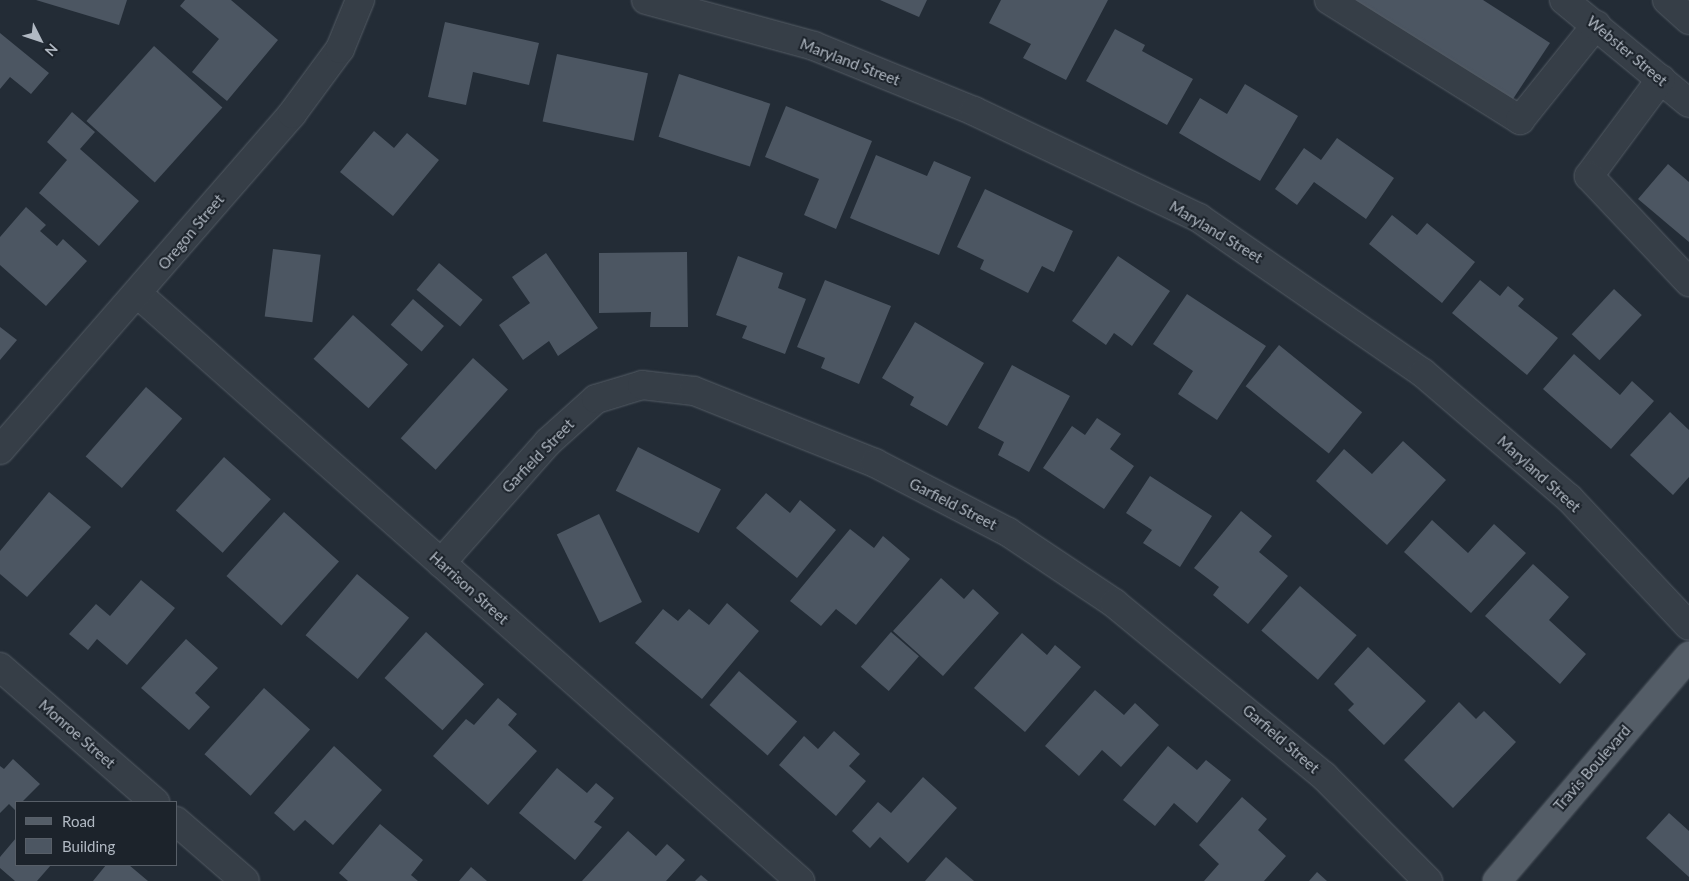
<!DOCTYPE html>
<style>
body{margin:0}
#map{position:relative;width:1689px;height:881px;overflow:hidden;background:#232c36;font-family:Lato,sans-serif}
div>[style]{position:absolute}
[style*='--x']{left:calc(var(--x)*1px);top:calc(var(--y)*1px);width:calc(var(--w)*1px);rotate:calc(var(--a)*1deg)}
.building>*{inset:0;background:#4c5662;transform-origin:0 0}
.roads{filter:drop-shadow(0 0 1px #545c65) drop-shadow(0 0 1px #545c65)}
.minor>*{height:28px;margin:-14px;padding:0 14px;transform-origin:14px;border-radius:14px;background:#363e47}
.major>*{height:28px;margin:-14px;padding:0 14px;transform-origin:14px;border-radius:14px;background:#545d67}
span{translate:-50% -50%;white-space:nowrap;text-align:center;line-height:1.15;-webkit-text-stroke:4px #1c232b;paint-order:stroke}
.street-label{font-size:15px;color:#b1b9c3}
.legend{position:absolute;left:15px;top:801px;width:162px;height:65px;box-sizing:border-box;background:#1c232b;border:1px solid #585f68;margin:0;padding:6px 9px;list-style:none;font-size:15px;color:#b1b9c3}
.legend li{display:flex;align-items:center;gap:10px;height:25px}
.legend b{width:25px;border:1px solid #585f68}
.north{position:absolute;left:15px;top:15px;width:50px;height:50px;-webkit-text-stroke:4px #1c232b;paint-order:stroke;rotate:131deg;font-size:14px;font-weight:700;line-height:20px;text-align:center;color:#b1b9c3}
.north::after{content:'';display:block;margin:auto;width:18px;height:22px;background:#b1b9c3;clip-path:polygon(50% 0,100% 100%,50% 72%,0 100%)}
</style>
<div id="map">
<div class="building">
<i style="clip-path:polygon(36px 0,127px 0,119px 25px)"></i>
<i style="clip-path:polygon(185px 0,231px 0,278px 40px,227px 101px,192px 72px,219px 39px,180px 6px)"></i>
<i style="clip-path:polygon(880px 0,927px 0,919px 17px)"></i>
<i style="clip-path:polygon(1001px 0,1108px 0,1066px 80px,1023px 58px,1031px 44px,989px 23px)"></i>
<i style="clip-path:polygon(1353px 0,1483px 0,1550px 43px,1511px 102px)"></i>
<i style="clip-path:polygon(445px 22px,539px 43px,529px 85px,473px 72px,466px 105px,428px 97px)"></i>
<i style="clip-path:polygon(1115px 29px,1145px 45px,1142px 51px,1193px 79px,1167px 125px,1086px 81px)"></i>
<i style="clip-path:polygon(0 33px,49px 73px,31px 94px,10px 77px,0 89px)"></i>
<i style="left:154px;top:46px;width:92px;height:101px;rotate:42deg"></i>
<i style="left:557px;top:54px;width:93px;height:69px;rotate:12deg"></i>
<i style="left:679px;top:74px;width:96px;height:66px;rotate:18deg"></i>
<i style="clip-path:polygon(1245px 84px,1298px 116px,1260px 181px,1179px 133px,1200px 98px,1227px 114px)"></i>
<i style="clip-path:polygon(786px 106px,872px 141px,836px 229px,804px 215px,819px 179px,765px 157px)"></i>
<i style="clip-path:polygon(72px 112px,95px 132px,80px 149px,139px 201px,99px 246px,39px 193px,67px 160px,47px 142px)"></i>
<i style="clip-path:polygon(374px 131px,394px 148px,407px 133px,439px 160px,393px 216px,340px 172px)"></i>
<i style="clip-path:polygon(1337px 138px,1394px 178px,1366px 219px,1314px 182px,1297px 205px,1275px 189px,1304px 148px,1321px 160px)"></i>
<i style="clip-path:polygon(876px 155px,927px 176px,934px 161px,971px 177px,939px 255px,850px 218px)"></i>
<i style="clip-path:polygon(1668px 164px,1689px 182px,1689px 242px,1638px 199px)"></i>
<i style="clip-path:polygon(985px 189px,1073px 231px,1054px 272px,1042px 266px,1028px 293px,980px 269px,984px 260px,957px 247px)"></i>
<i style="clip-path:polygon(26px 207px,46px 225px,40px 231px,57px 246px,63px 239px,87px 261px,46px 306px,0 265px,0 237px)"></i>
<i style="clip-path:polygon(1392px 215px,1417px 235px,1427px 223px,1475px 262px,1442px 303px,1369px 244px)"></i>
<i style="left:273px;top:249px;width:48px;height:68px;rotate:7deg"></i>
<i style="clip-path:polygon(687px 252px,688px 327px,650px 327px,651px 312px,599px 313px,599px 253px)"></i>
<i style="clip-path:polygon(546px 253px,598px 328px,558px 356px,549px 341px,523px 360px,499px 325px,530px 303px,512px 277px)"></i>
<i style="clip-path:polygon(738px 256px,783px 273px,778px 288px,806px 299px,785px 354px,742px 338px,747px 326px,716px 315px)"></i>
<i style="clip-path:polygon(1118px 256px,1170px 291px,1132px 346px,1114px 333px,1106px 345px,1072px 321px)"></i>
<i style="left:439px;top:263px;width:57px;height:35px;rotate:40deg"></i>
<i style="clip-path:polygon(825px 280px,891px 306px,859px 384px,821px 368px,825px 358px,797px 347px)"></i>
<i style="clip-path:polygon(1480px 280px,1500px 296px,1508px 286px,1524px 299px,1518px 306px,1558px 338px,1527px 375px,1452px 313px)"></i>
<i style="left:1614px;top:289px;width:38px;height:62px;rotate:43deg"></i>
<i style="clip-path:polygon(1187px 294px,1266px 346px,1217px 420px,1178px 394px,1193px 371px,1153px 344px)"></i>
<i style="left:413px;top:299px;width:41px;height:34px;rotate:41deg"></i>
<i style="left:353px;top:315px;width:74px;height:59px;rotate:42deg"></i>
<i style="clip-path:polygon(915px 322px,984px 363px,947px 426px,910px 405px,914px 397px,882px 378px)"></i>
<i style="clip-path:polygon(0 327px,17px 340px,0 360px)"></i>
<i style="left:1279px;top:345px;width:107px;height:53px;rotate:39deg"></i>
<i style="clip-path:polygon(1574px 354px,1620px 395px,1632px 381px,1654px 401px,1611px 449px,1543px 389px)"></i>
<i style="left:473px;top:358px;width:47px;height:108px;rotate:42deg"></i>
<i style="clip-path:polygon(1012px 365px,1070px 396px,1029px 472px,998px 455px,1004px 442px,978px 428px)"></i>
<i style="left:146px;top:387px;width:48px;height:92px;rotate:41deg"></i>
<i style="clip-path:polygon(1670px 412px,1689px 430px,1689px 477px,1673px 495px,1630px 455px)"></i>
<i style="clip-path:polygon(1097px 418px,1121px 434px,1110px 449px,1134px 466px,1104px 509px,1043px 468px,1072px 426px,1085px 435px)"></i>
<i style="clip-path:polygon(1403px 441px,1446px 480px,1387px 545px,1316px 481px,1344px 449px,1372px 474px)"></i>
<i style="left:638px;top:447px;width:93px;height:49px;rotate:27deg"></i>
<i style="left:224px;top:457px;width:63px;height:72px;rotate:42deg"></i>
<i style="clip-path:polygon(1150px 476px,1212px 516px,1180px 567px,1143px 543px,1152px 530px,1126px 513px)"></i>
<i style="clip-path:polygon(49px 492px,91px 527px,27px 597px,0 574px,0 551px)"></i>
<i style="clip-path:polygon(766px 493px,790px 513px,800px 500px,836px 530px,797px 578px,736px 528px)"></i>
<i style="clip-path:polygon(1241px 511px,1272px 536px,1259px 552px,1288px 576px,1248px 624px,1213px 595px,1219px 587px,1194px 568px)"></i>
<i style="left:284px;top:512px;width:74px;height:86px;rotate:42deg"></i>
<i style="left:599px;top:514px;width:98px;height:47px;rotate:64deg"></i>
<i style="clip-path:polygon(1432px 520px,1468px 553px,1494px 524px,1526px 553px,1471px 613px,1404px 552px)"></i>
<i style="clip-path:polygon(850px 529px,874px 548px,883px 536px,910px 559px,856px 625px,836px 609px,821px 626px,790px 601px)"></i>
<i style="clip-path:polygon(1533px 564px,1569px 597px,1549px 620px,1586px 654px,1560px 684px,1485px 616px)"></i>
<i style="left:357px;top:574px;width:68px;height:80px;rotate:40deg"></i>
<i style="clip-path:polygon(941px 578px,964px 599px,973px 589px,999px 613px,943px 676px,893px 631px)"></i>
<i style="clip-path:polygon(141px 580px,175px 608px,127px 665px,97px 639px,88px 650px,69px 634px,96px 604px,110px 616px)"></i>
<i style="left:1300px;top:586px;width:75px;height:59px;rotate:41deg"></i>
<i style="clip-path:polygon(727px 603px,759px 631px,702px 699px,635px 643px,663px 609px,678px 621px,689px 609px,709px 625px)"></i>
<i style="left:426px;top:632px;width:78px;height:62px;rotate:42deg"></i>
<i style="left:891px;top:632px;width:37px;height:46px;rotate:41deg"></i>
<i style="clip-path:polygon(1022px 633px,1047px 655px,1055px 645px,1081px 667px,1025px 732px,974px 688px)"></i>
<i style="clip-path:polygon(186px 639px,218px 668px,195px 693px,210px 707px,189px 730px,141px 688px)"></i>
<i style="clip-path:polygon(1368px 647px,1426px 701px,1384px 745px,1348px 710px,1354px 704px,1334px 684px)"></i>
<i style="left:739px;top:671px;width:77px;height:45px;rotate:41deg"></i>
<i style="left:264px;top:688px;width:62px;height:89px;rotate:42deg"></i>
<i style="clip-path:polygon(1095px 690px,1124px 715px,1135px 703px,1159px 725px,1121px 767px,1102px 750px,1079px 776px,1045px 746px)"></i>
<i style="clip-path:polygon(498px 698px,517px 714px,508px 725px,537px 751px,488px 805px,433px 756px,466px 719px,474px 725px)"></i>
<i style="clip-path:polygon(1459px 702px,1476px 719px,1484px 711px,1516px 742px,1453px 808px,1404px 760px)"></i>
<i style="clip-path:polygon(834px 731px,860px 754px,849px 766px,866px 781px,836px 816px,779px 765px,804px 736px,818px 749px)"></i>
<i style="clip-path:polygon(334px 746px,382px 790px,333px 845px,305px 820px,294px 831px,274px 813px)"></i>
<i style="clip-path:polygon(1168px 746px,1197px 770px,1206px 760px,1231px 780px,1197px 823px,1174px 803px,1155px 826px,1123px 800px)"></i>
<i style="clip-path:polygon(13px 759px,40px 784px,22px 802px,16px 802px,15px 810px,9px 804px,0 813px,0 766px,4px 769px)"></i>
<i style="clip-path:polygon(557px 768px,587px 793px,596px 783px,614px 798px,594px 822px,602px 827px,575px 860px,519px 813px)"></i>
<i style="clip-path:polygon(923px 777px,957px 808px,908px 863px,880px 837px,870px 848px,852px 831px,878px 802px,891px 813px)"></i>
<i style="clip-path:polygon(1242px 797px,1267px 819px,1258px 830px,1286px 856px,1264px 881px,1204px 881px,1219px 864px,1199px 845px)"></i>
<i style="clip-path:polygon(1669px 813px,1689px 831px,1689px 877px,1646px 838px)"></i>
<i style="clip-path:polygon(380px 824px,423px 860px,411px 875px,418px 881px,348px 881px,339px 873px)"></i>
<i style="clip-path:polygon(628px 831px,656px 856px,667px 844px,685px 860px,666px 881px,582px 881px)"></i>
<i style="clip-path:polygon(16px 838px,16px 865px,51px 865px,37px 881px,15px 881px,0 868px,0 857px)"></i>
<i style="clip-path:polygon(946px 857px,974px 881px,925px 881px)"></i>
<i style="clip-path:polygon(106px 865px,129px 865px,148px 881px,93px 881px)"></i>
<i style="clip-path:polygon(471px 867px,487px 881px,459px 881px)"></i>
<i style="clip-path:polygon(1317px 872px,1327px 881px,1309px 881px)"></i>
<i style="clip-path:polygon(701px 875px,708px 881px,695px 881px)"></i>
</div>
<div class="roads">
<div class="minor">
<i style="--x:646;--y:0;--w:174;--a:15.3"></i>
<i style="--x:814;--y:46;--w:173;--a:22.1"></i>
<i style="--x:974;--y:111;--w:249;--a:25.4"></i>
<i style="--x:1199;--y:218;--w:272;--a:34.7"></i>
<i style="--x:1423;--y:373;--w:192;--a:40.6"></i>
<i style="--x:1569;--y:498;--w:175;--a:46.8"></i>
<i style="--x:1329;--y:0;--w:226;--a:32.1"></i>
<i style="--x:1520;--y:120;--w:122;--a:-51.3"></i>
<i style="--x:1564;--y:0;--w:162;--a:39.5"></i>
<i style="--x:1667;--y:0;--w:30;--a:42"></i>
<i style="--x:1661;--y:79;--w:121;--a:126.6"></i>
<i style="--x:1589;--y:176;--w:146;--a:46.7"></i>
<i style="--x:138;--y:294;--w:885;--a:41.56"></i>
<i style="--x:0;--y:450;--w:445;--a:-49"></i>
<i style="--x:292;--y:114;--w:81;--a:-53.6"></i>
<i style="--x:340;--y:49;--w:53;--a:-67.8"></i>
<i style="--x:441;--y:563;--w:162;--a:-48.5"></i>
<i style="--x:548;--y:442;--w:64;--a:-41.9"></i>
<i style="--x:596;--y:399;--w:48;--a:-16.9"></i>
<i style="--x:642;--y:385;--w:52;--a:6.6"></i>
<i style="--x:694;--y:391;--w:195;--a:21.7"></i>
<i style="--x:875;--y:463;--w:150;--a:27.4"></i>
<i style="--x:1008;--y:532;--w:128;--a:33.8"></i>
<i style="--x:1114;--y:603;--w:272;--a:39.5"></i>
<i style="--x:1324;--y:776;--w:148;--a:45.3"></i>
<i style="--x:0;--y:667;--w:206;--a:41.1"></i>
<i style="--x:176;--y:821;--w:91;--a:41"></i>
</div>
<div class="major">
<i style="--x:1497;--y:881;--w:296;--a:-49.5"></i>
</div>
</div>
<div class="street-label">
<span style="left:1627px;top:51px;rotate:40deg">Webster Street</span>
<span style="left:850px;top:62px;rotate:21deg">Maryland Street</span>
<span style="left:191px;top:232px;rotate:-50deg">Oregon Street</span>
<span style="left:1216px;top:232px;rotate:31deg">Maryland Street</span>
<span style="left:538px;top:456px;rotate:-46deg">Garfield Street</span>
<span style="left:1539px;top:474px;rotate:42deg">Maryland Street</span>
<span style="left:953px;top:504px;rotate:27deg">Garfield Street</span>
<span style="left:469px;top:588px;rotate:42deg">Harrison Street</span>
<span style="left:77px;top:734px;rotate:41deg">Monroe Street</span>
<span style="left:1281px;top:739px;rotate:41deg">Garfield Street</span>
<span style="left:1592px;top:768px;rotate:-49deg">Travis Boulevard</span>
</div>
<ul class="legend">
<li><b style="height:6px;background:#545d67"></b>Road</li>
<li><b style="height:14px;background:#4c5662"></b>Building</li>
</ul>
<div class="north">N</div>
</div>
